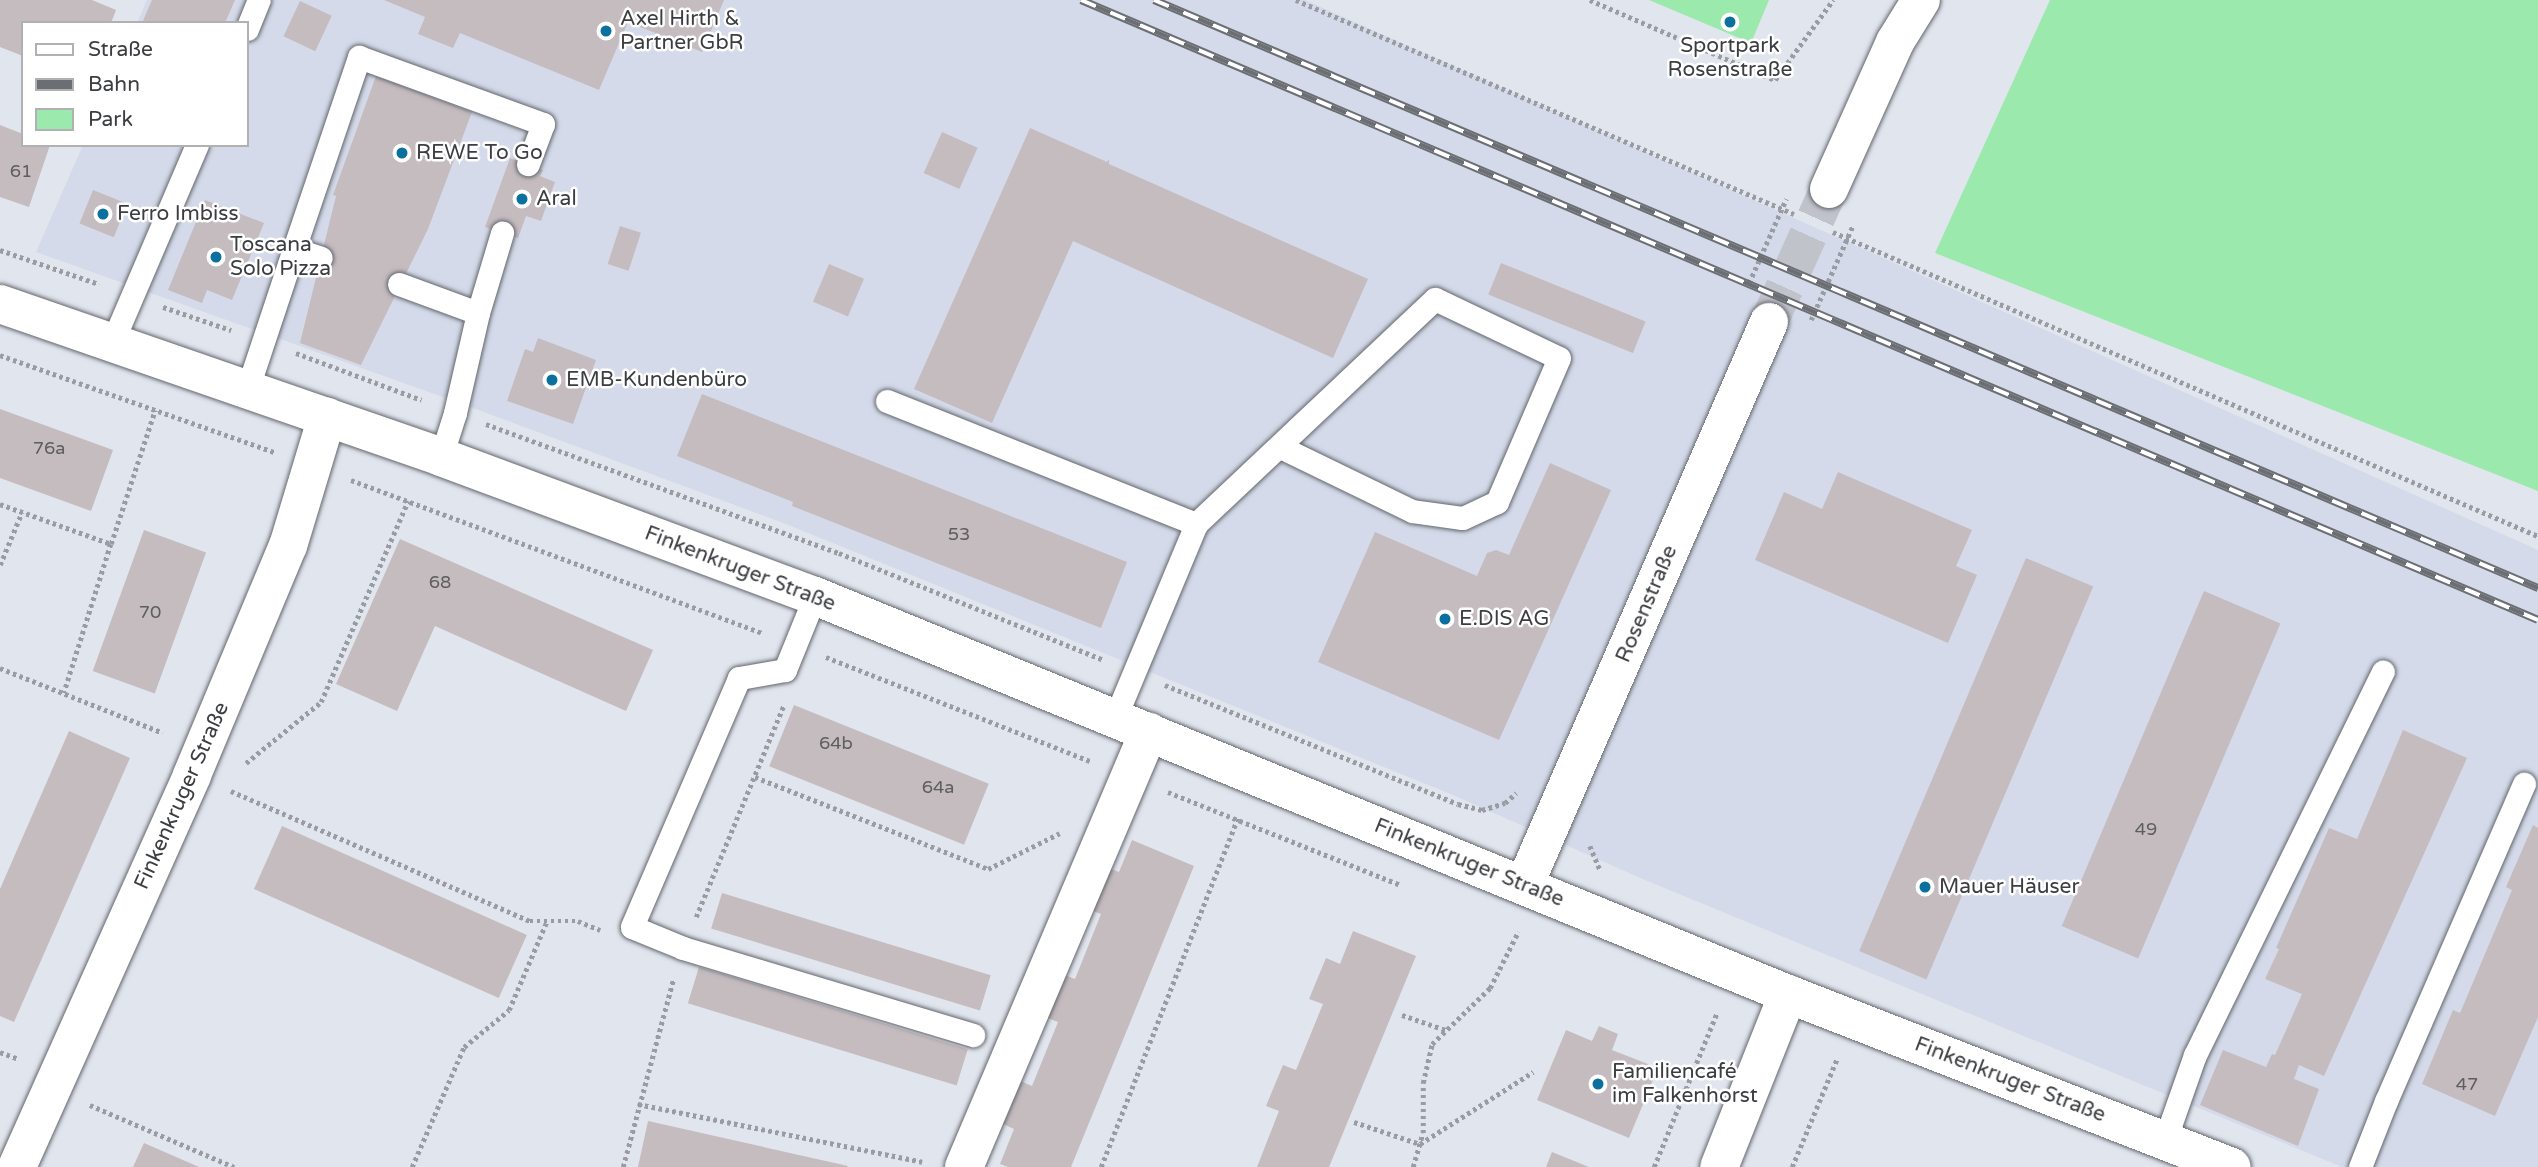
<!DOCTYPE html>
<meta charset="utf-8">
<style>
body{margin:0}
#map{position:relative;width:2538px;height:1167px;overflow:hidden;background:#e1e5ed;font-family:"Varela Round",sans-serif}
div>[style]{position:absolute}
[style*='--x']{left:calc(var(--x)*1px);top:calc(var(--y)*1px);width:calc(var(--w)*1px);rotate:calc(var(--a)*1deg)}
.built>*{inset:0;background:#d4dae9}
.green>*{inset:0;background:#9ce9ad}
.building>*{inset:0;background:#c5bcbf;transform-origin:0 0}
.minor-tunnel>*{height:38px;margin-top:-19px;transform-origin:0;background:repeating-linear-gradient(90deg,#c0c3ca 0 38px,transparent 0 57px)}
.path>*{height:4.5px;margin-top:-2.25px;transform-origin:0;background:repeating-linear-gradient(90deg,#999ca2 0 3.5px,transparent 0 7px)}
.roads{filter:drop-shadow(0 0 2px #63666d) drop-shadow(0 0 2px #63666d)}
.service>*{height:23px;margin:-11.5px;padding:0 11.5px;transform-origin:11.5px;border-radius:11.5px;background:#fff}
.minor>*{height:38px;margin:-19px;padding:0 19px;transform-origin:19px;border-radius:19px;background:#fff}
.tertiary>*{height:38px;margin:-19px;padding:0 19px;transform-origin:19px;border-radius:19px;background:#fff}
.rail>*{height:8px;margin-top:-4px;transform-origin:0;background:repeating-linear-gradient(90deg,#fff 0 16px,#6b6e72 0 32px);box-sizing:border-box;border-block:2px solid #6b6e72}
.dots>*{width:19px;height:19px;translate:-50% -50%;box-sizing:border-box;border:4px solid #fff;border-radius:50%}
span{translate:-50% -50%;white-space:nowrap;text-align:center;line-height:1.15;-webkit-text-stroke:5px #fff;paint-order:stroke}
.number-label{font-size:18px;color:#5e5d60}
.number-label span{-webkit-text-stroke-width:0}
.poi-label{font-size:21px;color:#3b3d40}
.left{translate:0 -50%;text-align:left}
.street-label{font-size:21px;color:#3b3d40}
.legend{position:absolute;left:21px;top:21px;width:228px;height:126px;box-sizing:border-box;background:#fff;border:2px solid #b1b1b3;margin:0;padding:9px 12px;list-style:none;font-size:21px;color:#3b3d40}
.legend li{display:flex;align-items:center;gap:14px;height:35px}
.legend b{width:35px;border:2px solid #b1b1b3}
</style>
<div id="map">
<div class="built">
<i style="clip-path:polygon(147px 0,1305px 0,2538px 550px,2538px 1167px,2342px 1167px,1645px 880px,1453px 795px,786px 524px,457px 402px,36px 252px,83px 145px,247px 145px,247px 23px,137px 23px)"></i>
</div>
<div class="green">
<i style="clip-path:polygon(1649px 0,1769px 0,1751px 43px)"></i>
<i style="clip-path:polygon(2050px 0,2538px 0,2538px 491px,1935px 253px)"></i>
</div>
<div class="building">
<i style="clip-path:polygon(0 0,92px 0,116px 10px,111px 23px,23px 23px,23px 56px,0 47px)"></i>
<i style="clip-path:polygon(152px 0,235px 0,225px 23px,142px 23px)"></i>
<i style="clip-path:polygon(384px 0,724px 0,702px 52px,628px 22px,599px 90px,460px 33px,453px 48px,418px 34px,425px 17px)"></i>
<i style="left:300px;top:1px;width:35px;height:39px;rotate:25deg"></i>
<i style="clip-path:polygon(376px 76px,472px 112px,428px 229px,361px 365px,300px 343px,336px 196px,333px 195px)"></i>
<i style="clip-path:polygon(0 125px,23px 134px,23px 145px,50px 145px,29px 207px,0 197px)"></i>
<i style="clip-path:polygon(1030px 128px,1107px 162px,1109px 159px,1109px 164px,1368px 279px,1333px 358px,1073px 241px,992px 423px,914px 389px)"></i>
<i style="left:942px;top:132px;width:39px;height:45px;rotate:24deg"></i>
<i style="clip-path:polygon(510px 158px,543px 170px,540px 176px,555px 182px,541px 221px,526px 216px,518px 238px,485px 227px)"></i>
<i style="left:93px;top:190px;width:37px;height:36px;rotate:22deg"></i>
<i style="clip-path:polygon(205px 200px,264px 223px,232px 300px,207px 290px,202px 303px,168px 290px)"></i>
<i style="left:620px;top:226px;width:22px;height:40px;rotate:18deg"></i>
<i style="left:1501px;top:263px;width:156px;height:34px;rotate:22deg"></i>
<i style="left:829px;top:264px;width:38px;height:41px;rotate:23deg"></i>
<i style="clip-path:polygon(538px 338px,596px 360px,573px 424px,507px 401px,525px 349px,533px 352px)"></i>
<i style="clip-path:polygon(702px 394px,1127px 562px,1101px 628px,792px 506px,793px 502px,677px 456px)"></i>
<i style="clip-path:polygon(0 409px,113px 450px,91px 511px,0 478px)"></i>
<i style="clip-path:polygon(1550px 463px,1611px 490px,1499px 740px,1318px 662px,1375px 532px,1477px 576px,1487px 553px,1496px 550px,1509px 555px)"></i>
<i style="clip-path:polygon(1838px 472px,1972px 530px,1956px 566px,1977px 575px,1948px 643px,1755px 560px,1784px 492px,1822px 509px)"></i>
<i style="left:144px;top:530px;width:66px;height:150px;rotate:20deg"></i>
<i style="clip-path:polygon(400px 539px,653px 650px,626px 711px,435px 626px,397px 711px,336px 684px)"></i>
<i style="left:2026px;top:558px;width:73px;height:427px;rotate:23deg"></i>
<i style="left:2204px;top:591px;width:83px;height:364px;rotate:23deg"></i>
<i style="left:794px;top:705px;width:210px;height:66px;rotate:22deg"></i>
<i style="clip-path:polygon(2403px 730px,2467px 758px,2324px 1076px,2299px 1065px,2294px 1079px,2319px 1089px,2298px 1146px,2200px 1105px,2223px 1050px,2266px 1067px,2272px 1054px,2275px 1055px,2302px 994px,2265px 979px,2279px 949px,2276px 948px,2329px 828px,2357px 839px)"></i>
<i style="clip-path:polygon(69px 731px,130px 758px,14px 1022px,0 1016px,0 889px)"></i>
<i style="clip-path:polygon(2533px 825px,2538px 828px,2538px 1017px,2495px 1116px,2422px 1084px,2453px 1010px,2460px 1013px,2512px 890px,2506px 887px)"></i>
<i style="left:282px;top:826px;width:268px;height:69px;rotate:24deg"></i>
<i style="clip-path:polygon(1132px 840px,1194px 866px,1071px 1167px,1008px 1167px,1000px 1164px,1014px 1129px,1001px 1123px,1018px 1080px,1032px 1086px,1058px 1022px,1045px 1017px,1062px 974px,1075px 979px,1101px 914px,1088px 909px,1105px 867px,1119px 872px)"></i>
<i style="left:722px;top:893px;width:281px;height:37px;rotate:17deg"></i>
<i style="clip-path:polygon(1353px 931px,1416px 956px,1329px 1167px,1257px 1167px,1279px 1111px,1266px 1106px,1283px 1065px,1296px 1070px,1323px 1004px,1309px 999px,1326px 958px,1340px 964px)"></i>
<i style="left:699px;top:967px;width:281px;height:38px;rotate:17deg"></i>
<i style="clip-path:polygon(1599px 1026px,1618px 1034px,1612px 1050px,1658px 1068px,1629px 1138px,1537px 1100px,1566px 1030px,1592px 1041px)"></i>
<i style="clip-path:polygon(648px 1121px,848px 1166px,847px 1167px,638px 1167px)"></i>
<i style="clip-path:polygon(144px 1143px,199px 1167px,133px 1167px)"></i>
<i style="clip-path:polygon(1552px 1152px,1589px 1167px,1546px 1167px)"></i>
</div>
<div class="minor-tunnel">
<i style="--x:1769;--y:322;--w:146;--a:-65.7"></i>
</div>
<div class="path">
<i style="--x:1296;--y:0;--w:542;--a:23.25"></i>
<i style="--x:1590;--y:0;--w:202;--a:23.4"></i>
<i style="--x:1775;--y:80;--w:99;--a:-54.1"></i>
<i style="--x:1833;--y:232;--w:768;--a:23.33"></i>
<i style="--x:0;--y:250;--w:105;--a:19"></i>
<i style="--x:1749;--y:283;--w:92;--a:-66.2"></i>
<i style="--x:163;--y:307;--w:72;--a:18.7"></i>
<i style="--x:1811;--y:320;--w:104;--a:-66.1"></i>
<i style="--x:296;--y:353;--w:134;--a:20.5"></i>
<i style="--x:0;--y:355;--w:291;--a:19.5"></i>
<i style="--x:486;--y:424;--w:376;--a:20.1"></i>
<i style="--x:839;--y:553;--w:284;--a:22"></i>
<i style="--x:351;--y:480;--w:439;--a:20.4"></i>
<i style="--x:0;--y:504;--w:118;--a:19.8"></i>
<i style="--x:111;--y:544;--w:156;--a:107.5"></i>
<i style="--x:111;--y:544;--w:141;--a:-71.8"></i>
<i style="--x:0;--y:565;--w:57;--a:-67.5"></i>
<i style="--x:826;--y:657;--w:286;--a:21.5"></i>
<i style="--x:0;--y:668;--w:175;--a:21.7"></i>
<i style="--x:1165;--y:685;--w:316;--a:22.1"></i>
<i style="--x:1458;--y:804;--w:25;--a:14"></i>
<i style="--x:1482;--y:810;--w:24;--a:-17"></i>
<i style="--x:1505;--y:803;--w:15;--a:-42"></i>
<i style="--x:246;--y:763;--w:97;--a:-39.1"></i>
<i style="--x:321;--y:702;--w:219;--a:-66.6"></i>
<i style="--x:755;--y:777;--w:251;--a:21.5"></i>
<i style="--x:988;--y:869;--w:80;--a:-26.6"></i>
<i style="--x:231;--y:791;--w:326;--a:23.5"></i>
<i style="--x:530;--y:921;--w:48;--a:0"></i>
<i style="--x:578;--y:921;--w:24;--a:22"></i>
<i style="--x:1168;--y:792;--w:251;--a:21.8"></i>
<i style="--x:1590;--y:846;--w:25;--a:67"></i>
<i style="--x:696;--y:917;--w:230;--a:-67.5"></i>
<i style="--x:1402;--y:1015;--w:46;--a:18.8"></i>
<i style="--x:0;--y:1052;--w:20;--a:20"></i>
<i style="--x:638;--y:1104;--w:290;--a:11.5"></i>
<i style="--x:90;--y:1105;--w:157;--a:23.3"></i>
<i style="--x:1354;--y:1122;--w:70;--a:18.4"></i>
<i style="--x:1420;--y:1144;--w:134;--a:-32.5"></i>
<i style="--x:412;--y:1167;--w:131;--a:-66.6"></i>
<i style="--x:464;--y:1047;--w:58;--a:-39.4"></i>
<i style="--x:509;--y:1010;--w:97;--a:-66.9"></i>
<i style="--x:623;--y:1167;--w:193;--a:-75"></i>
<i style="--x:1101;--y:1167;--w:375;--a:-68.6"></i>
<i style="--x:1413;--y:1167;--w:35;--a:-74"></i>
<i style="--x:1423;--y:1133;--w:50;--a:-90"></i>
<i style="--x:1423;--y:1083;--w:40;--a:-77"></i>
<i style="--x:1432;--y:1044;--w:81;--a:-44"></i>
<i style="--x:1490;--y:988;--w:63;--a:-63.4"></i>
<i style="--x:1654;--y:1167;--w:166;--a:-67.8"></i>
<i style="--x:1792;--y:1167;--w:117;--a:-67.4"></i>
</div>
<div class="roads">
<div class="service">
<i style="--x:247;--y:29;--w:31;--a:-68"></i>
<i style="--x:294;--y:249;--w:203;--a:-71.3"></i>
<i style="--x:359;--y:57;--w:196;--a:20"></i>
<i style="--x:543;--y:124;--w:43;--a:110.6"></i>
<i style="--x:399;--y:284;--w:84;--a:20.2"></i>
<i style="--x:478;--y:313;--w:103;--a:103"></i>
<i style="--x:455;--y:413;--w:46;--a:107.7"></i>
<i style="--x:478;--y:313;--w:84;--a:-73.3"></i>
<i style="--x:112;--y:343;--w:215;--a:-66.8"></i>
<i style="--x:247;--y:390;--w:149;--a:-71.6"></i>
<i style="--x:294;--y:249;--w:28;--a:18"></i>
<i style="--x:887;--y:401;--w:333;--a:21.7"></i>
<i style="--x:815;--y:596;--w:80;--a:112.1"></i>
<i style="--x:785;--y:670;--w:47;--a:170.1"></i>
<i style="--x:739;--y:678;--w:271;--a:113.3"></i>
<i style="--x:632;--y:927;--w:55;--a:22.4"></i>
<i style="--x:683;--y:948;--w:303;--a:16.7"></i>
<i style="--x:1115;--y:718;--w:210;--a:-67.3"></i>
<i style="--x:1196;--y:524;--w:328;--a:-43.3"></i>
<i style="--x:1435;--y:299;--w:137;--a:25.4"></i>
<i style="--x:1559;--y:358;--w:157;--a:113.3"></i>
<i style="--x:1497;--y:502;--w:38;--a:155"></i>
<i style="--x:1462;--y:518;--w:50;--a:-172"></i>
<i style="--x:1412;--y:511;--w:147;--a:-154.1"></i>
<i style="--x:2165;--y:1140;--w:90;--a:-70.6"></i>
<i style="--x:2195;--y:1055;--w:427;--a:-63.9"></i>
<i style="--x:2360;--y:1167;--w:71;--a:-68.5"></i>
<i style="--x:2386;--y:1101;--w:346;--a:-66.5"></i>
</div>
<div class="minor">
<i style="--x:1829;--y:189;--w:161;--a:-65.8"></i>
<i style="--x:1895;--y:42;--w:49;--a:-58.2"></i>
<i style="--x:1524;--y:886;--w:615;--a:-66.52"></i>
<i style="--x:1788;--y:994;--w:476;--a:21.3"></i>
<i style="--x:17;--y:1167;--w:429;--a:-65.9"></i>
<i style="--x:192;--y:775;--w:248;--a:-67.3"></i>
<i style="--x:288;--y:546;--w:135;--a:-73.2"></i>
<i style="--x:964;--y:1167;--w:473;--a:-67"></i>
</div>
<div class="tertiary">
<i style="--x:0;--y:304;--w:467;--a:19.1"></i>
<i style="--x:441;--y:457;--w:399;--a:20.4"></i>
<i style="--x:815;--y:596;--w:1051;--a:22.25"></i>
<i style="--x:1788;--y:994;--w:186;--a:111.7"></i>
</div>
</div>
<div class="rail">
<i style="--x:1081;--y:0;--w:1583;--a:23.05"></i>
<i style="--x:1154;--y:0;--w:1504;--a:23.02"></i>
</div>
<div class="dots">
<i style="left:1730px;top:22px;background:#0b709d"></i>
<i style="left:606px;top:31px;background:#0b709d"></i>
<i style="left:402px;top:153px;background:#0b709d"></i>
<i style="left:522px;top:199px;background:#0b709d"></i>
<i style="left:103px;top:214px;background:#0b709d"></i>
<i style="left:216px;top:257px;background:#0b709d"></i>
<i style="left:552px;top:380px;background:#0b709d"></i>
<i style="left:1445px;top:619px;background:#0b709d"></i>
<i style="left:1925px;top:887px;background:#0b709d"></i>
<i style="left:1598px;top:1084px;background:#0b709d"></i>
</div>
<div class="number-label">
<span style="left:21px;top:171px">61</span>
<span style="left:49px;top:448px">76a</span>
<span style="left:959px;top:534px">53</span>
<span style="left:440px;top:582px">68</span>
<span style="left:150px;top:612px">70</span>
<span style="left:836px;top:743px">64b</span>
<span style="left:938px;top:787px">64a</span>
<span style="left:2146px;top:829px">49</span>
<span style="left:2467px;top:1084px">47</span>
</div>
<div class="poi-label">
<span class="left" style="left:620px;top:31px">Axel Hirth &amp;<br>Partner GbR</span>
<span style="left:1730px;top:58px">Sportpark<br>Rosenstraße</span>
<span class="left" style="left:416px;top:153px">REWE To Go</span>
<span class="left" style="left:536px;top:199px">Aral</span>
<span class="left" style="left:117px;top:214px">Ferro Imbiss</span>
<span class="left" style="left:230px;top:257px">Toscana<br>Solo Pizza</span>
<span class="left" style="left:566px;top:380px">EMB-Kundenbüro</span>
<span class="left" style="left:1459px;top:619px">E.DIS AG</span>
<span class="left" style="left:1939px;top:887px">Mauer Häuser</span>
<span class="left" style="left:1612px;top:1084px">Familiencafé<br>im Falkenhorst</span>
</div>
<div class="street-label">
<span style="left:740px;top:569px;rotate:21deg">Finkenkruger Straße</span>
<span style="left:1647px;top:604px;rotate:-67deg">Rosenstraße</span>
<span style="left:182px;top:796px;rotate:-66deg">Finkenkruger Straße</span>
<span style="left:1469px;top:863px;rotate:22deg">Finkenkruger Straße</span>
<span style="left:2010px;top:1080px;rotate:21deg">Finkenkruger Straße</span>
</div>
<ul class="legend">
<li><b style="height:9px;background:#fff"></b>Straße</li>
<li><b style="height:9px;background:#6b6e72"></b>Bahn</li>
<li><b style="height:19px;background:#9ce9ad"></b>Park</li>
</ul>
</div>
